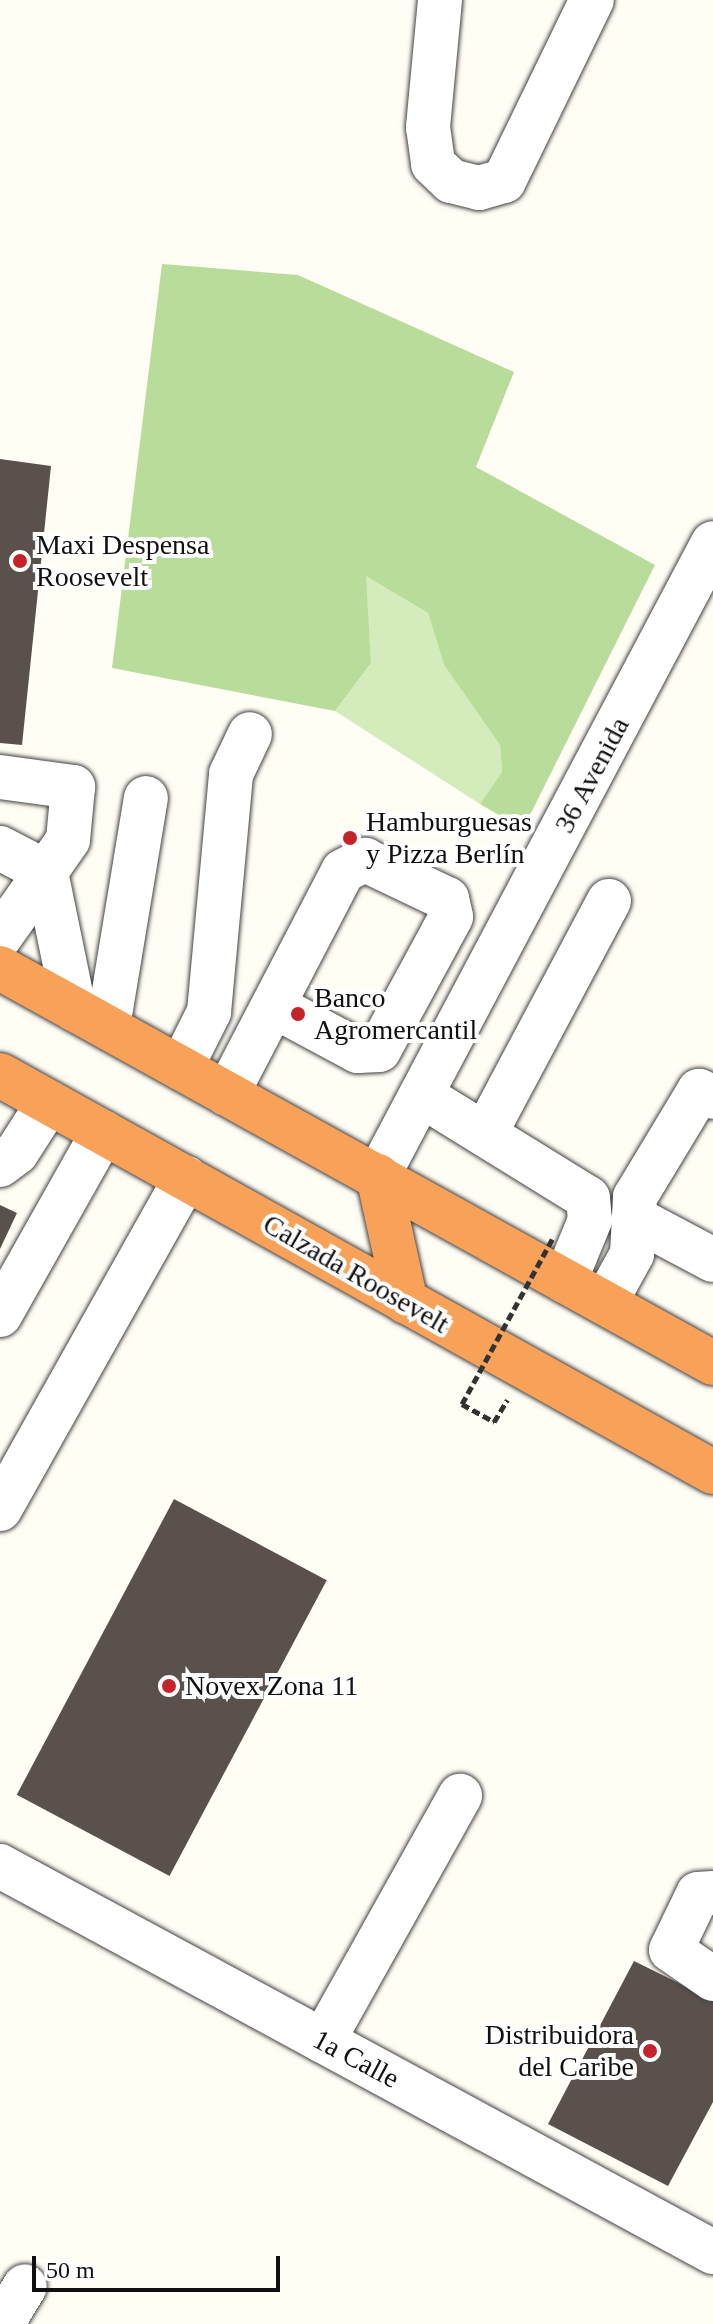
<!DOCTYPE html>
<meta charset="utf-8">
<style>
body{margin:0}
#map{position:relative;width:713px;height:2324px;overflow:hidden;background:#fffdf4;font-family:"Times New Roman",serif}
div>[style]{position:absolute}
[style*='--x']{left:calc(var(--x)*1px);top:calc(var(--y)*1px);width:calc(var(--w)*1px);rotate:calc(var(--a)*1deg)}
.green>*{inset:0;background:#d4ecbb}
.forest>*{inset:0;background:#b8dd9a}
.building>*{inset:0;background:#5a514c;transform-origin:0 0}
.path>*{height:5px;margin-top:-2.5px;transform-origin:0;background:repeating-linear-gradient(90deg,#323232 0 8px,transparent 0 12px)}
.roads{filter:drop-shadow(0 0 2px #434343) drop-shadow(0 0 2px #434343)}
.minor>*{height:44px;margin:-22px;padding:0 22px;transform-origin:22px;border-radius:22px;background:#fff}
.highway>*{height:44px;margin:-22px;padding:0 22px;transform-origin:22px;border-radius:22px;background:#f8a159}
.path-bridge>*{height:5px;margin-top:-2.5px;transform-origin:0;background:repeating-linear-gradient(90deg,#323232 0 8px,transparent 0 12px)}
.dots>*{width:22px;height:22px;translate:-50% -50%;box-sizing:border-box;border:4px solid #fff;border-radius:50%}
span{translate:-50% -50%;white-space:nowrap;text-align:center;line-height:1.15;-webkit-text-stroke:8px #fff;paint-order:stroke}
.poi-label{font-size:28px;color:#101010}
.left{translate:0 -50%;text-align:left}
.right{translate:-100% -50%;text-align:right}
.street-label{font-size:28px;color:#101010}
.scale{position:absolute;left:32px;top:2256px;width:248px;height:36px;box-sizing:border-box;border:4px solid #101010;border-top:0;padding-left:10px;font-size:24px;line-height:28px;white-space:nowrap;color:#101010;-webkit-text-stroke:6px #fff;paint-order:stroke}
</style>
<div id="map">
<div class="green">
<i style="clip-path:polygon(365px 575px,428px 613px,444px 665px,500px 745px,502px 772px,480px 804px,335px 711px,371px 663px)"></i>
</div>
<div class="forest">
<i style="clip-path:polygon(162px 264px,298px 275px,514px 372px,476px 467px,655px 565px,523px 829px,480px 804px,502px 772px,500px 745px,444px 665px,428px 613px,366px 576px,371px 663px,335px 711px,112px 668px)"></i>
</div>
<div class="building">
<i style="clip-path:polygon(0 459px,51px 466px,22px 745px,0 743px)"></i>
<i style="clip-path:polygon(0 1205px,17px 1213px,0 1249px)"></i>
<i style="left:174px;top:1499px;width:173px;height:335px;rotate:28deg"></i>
<i style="clip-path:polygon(634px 1961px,713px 2000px,713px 2102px,668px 2186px,548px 2124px)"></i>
</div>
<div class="path">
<i style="--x:462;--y:1404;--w:37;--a:29"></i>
<i style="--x:494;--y:1422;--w:26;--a:-59"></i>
</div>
<div class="roads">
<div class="minor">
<i style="--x:440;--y:0;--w:128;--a:95.4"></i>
<i style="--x:428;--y:127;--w:37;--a:82"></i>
<i style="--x:433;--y:164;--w:25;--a:43"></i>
<i style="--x:451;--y:181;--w:29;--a:14"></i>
<i style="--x:479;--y:188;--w:26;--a:-16"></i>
<i style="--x:504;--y:181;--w:201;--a:-64.1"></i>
<i style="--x:0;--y:777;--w:74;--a:7.8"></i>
<i style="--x:73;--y:787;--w:53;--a:95.4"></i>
<i style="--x:68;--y:840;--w:39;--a:125"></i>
<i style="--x:46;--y:872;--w:140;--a:78.4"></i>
<i style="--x:0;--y:848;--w:52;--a:27.6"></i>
<i style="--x:46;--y:872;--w:80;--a:125.3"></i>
<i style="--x:108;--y:1027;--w:232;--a:-80.6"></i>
<i style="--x:181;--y:1068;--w:63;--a:-63.4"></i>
<i style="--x:209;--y:1012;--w:239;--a:-84.7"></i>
<i style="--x:231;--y:774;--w:44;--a:-64.6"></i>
<i style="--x:227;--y:1094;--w:251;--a:-62.5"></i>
<i style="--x:343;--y:871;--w:25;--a:-27"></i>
<i style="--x:365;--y:860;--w:91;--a:25.4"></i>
<i style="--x:447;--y:899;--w:18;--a:77"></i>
<i style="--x:451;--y:917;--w:151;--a:118.4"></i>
<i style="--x:379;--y:1050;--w:21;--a:177"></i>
<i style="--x:358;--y:1051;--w:93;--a:-151.8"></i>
<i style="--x:421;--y:1095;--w:196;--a:31.7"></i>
<i style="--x:588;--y:1198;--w:22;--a:85"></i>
<i style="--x:590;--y:1220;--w:66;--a:112.3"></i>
<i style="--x:485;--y:1134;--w:264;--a:-62"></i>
<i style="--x:0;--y:1165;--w:21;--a:-37"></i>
<i style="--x:17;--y:1152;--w:59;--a:-57.4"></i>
<i style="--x:378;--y:1176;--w:716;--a:-62.11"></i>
<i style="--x:634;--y:1218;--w:89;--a:28"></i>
<i style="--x:605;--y:1303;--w:56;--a:-61.1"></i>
<i style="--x:632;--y:1254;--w:57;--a:-87"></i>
<i style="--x:635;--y:1197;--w:124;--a:-58.9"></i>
<i style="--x:699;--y:1091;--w:15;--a:23"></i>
<i style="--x:0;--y:1315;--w:210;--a:-60.6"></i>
<i style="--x:0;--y:1509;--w:380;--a:-60.7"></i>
<i style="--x:0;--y:1866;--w:811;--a:28.43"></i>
<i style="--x:713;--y:1893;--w:15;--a:176"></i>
<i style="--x:698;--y:1894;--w:62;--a:115.7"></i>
<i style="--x:671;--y:1950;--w:51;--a:34.6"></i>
<i style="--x:323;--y:2041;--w:281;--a:-60.8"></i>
<i style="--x:2;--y:2324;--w:44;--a:-58.8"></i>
</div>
<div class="highway">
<i style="--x:0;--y:968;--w:815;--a:28.99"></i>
<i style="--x:0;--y:1075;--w:816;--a:29.11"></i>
<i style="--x:378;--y:1176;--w:129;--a:77.5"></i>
</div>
</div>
<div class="path-bridge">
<i style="--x:462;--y:1404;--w:189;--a:-61.3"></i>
</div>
<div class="dots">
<i style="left:20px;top:561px;background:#c6222a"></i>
<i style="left:350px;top:838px;background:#c6222a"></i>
<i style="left:298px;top:1014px;background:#c6222a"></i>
<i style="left:169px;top:1686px;background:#c6222a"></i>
<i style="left:650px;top:2051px;background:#c6222a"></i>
</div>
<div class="poi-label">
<span class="left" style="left:36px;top:561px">Maxi Despensa<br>Roosevelt</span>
<span class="left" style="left:366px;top:838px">Hamburguesas<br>y Pizza Berlín</span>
<span class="left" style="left:314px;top:1014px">Banco<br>Agromercantil</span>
<span class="left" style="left:185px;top:1686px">Novex Zona 11</span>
<span class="right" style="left:634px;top:2051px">Distribuidora<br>del Caribe</span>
</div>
<div class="street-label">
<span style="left:592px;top:775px;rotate:-62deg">36 Avenida</span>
<span style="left:356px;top:1274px;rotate:30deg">Calzada Roosevelt</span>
<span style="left:356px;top:2059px;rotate:28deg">1a Calle</span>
</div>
<div class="scale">50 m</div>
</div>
